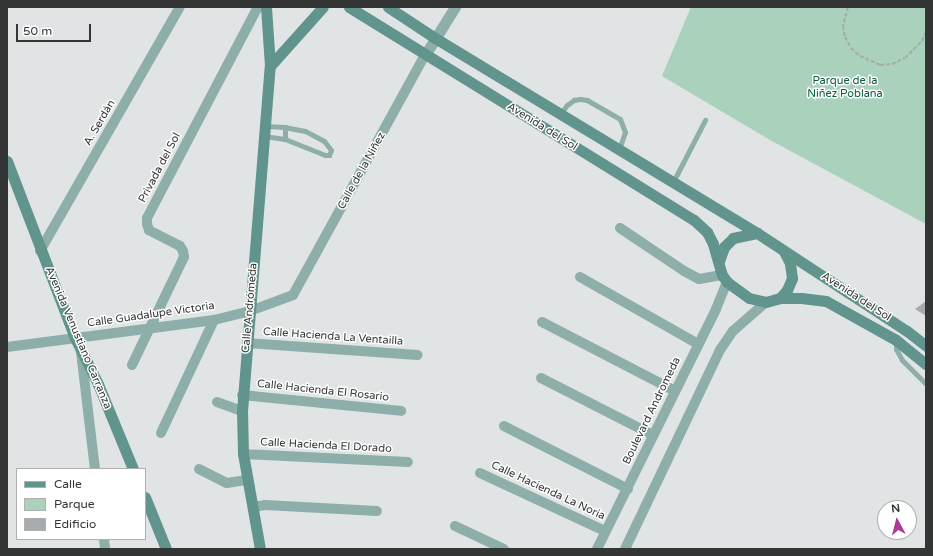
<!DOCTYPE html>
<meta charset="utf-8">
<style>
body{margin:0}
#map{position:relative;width:933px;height:556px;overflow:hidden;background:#e0e4e5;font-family:"Varela Round",sans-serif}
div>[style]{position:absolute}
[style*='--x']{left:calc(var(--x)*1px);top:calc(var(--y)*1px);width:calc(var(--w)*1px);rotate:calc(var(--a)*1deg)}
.green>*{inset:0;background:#a9d1bc}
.building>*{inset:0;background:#a8abad}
.path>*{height:2px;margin-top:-1px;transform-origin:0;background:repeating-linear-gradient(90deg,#a7abac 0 4px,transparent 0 6px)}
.service>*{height:5px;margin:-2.5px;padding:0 2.5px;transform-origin:2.5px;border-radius:2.5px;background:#8eaeaa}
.minor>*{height:10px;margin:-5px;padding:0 5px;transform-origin:5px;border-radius:5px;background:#8eaeaa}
.tertiary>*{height:11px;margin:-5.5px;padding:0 5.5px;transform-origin:5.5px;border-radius:5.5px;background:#8eaeaa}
.secondary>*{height:11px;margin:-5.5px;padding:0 5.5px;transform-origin:5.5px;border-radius:5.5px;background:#62948e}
span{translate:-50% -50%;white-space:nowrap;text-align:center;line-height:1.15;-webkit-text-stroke:3px #fff;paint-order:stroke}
.park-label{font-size:11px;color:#0a5c3e}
.street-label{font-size:11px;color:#343636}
.frame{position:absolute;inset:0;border:8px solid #343636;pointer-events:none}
.legend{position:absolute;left:16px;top:468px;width:130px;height:72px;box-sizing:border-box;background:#fff;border:1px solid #aeafaf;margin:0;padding:5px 7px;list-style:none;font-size:12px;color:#343636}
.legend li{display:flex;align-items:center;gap:8px;height:20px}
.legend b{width:20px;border:1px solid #aeafaf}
.north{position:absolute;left:877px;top:500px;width:40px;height:40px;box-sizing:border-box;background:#fff;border:1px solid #aeafaf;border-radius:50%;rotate:353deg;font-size:11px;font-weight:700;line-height:16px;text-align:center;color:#343636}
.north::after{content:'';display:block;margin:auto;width:14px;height:18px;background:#a93a97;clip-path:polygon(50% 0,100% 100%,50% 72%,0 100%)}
.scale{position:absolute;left:16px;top:24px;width:75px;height:18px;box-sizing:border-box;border:2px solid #343636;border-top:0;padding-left:5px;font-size:12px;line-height:14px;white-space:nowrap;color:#343636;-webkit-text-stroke:3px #fff;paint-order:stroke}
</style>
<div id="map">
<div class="green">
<i style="clip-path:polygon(691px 7px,926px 7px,926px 224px,770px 140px,662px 76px)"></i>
</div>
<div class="building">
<i style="clip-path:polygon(926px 301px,926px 316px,915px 309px)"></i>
</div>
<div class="path">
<i style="--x:848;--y:7;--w:20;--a:105"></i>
<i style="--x:843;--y:26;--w:11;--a:80"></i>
<i style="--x:845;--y:37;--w:13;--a:61"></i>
<i style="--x:851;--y:48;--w:12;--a:42"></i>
<i style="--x:860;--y:56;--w:22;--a:24"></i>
<i style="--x:880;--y:65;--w:12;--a:-5"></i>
<i style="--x:892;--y:64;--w:14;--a:-25"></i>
<i style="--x:905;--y:58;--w:24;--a:-45"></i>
<i style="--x:922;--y:41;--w:10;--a:-66"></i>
<i style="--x:926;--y:7;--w:2;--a:90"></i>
</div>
<div class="service">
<i style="--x:560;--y:114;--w:11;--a:-52"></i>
<i style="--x:567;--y:105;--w:9;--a:-36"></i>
<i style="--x:574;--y:100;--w:6;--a:-9"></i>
<i style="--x:580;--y:99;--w:7;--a:8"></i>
<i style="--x:587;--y:100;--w:38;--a:30"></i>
<i style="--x:620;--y:119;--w:14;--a:69"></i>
<i style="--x:625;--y:132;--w:18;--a:109"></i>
<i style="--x:264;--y:136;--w:21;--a:8"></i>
<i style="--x:285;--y:139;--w:43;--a:21.8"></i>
<i style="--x:325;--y:155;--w:4;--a:0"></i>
<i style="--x:329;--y:155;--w:5;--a:-68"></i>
<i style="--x:331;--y:150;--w:11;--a:-128"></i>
<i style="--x:324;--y:141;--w:21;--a:-152"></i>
<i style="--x:305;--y:131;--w:20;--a:-169"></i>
<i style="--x:285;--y:127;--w:20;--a:-177"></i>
<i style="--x:285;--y:139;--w:12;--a:-90"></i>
<i style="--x:673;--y:182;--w:70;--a:-62.7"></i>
<i style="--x:896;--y:341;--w:8;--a:90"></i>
<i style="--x:896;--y:349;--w:13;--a:61"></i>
<i style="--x:902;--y:360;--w:34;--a:45"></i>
</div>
<div class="minor">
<i style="--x:620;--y:228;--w:77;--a:33.9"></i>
<i style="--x:684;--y:271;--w:17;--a:28"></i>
<i style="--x:699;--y:279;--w:23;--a:-10"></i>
<i style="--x:40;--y:251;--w:281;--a:-60.2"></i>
<i style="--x:580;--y:277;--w:136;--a:29.6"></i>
<i style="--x:542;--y:322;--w:150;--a:27.4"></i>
<i style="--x:247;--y:343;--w:171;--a:4"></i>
<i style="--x:7;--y:347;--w:209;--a:-7.4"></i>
<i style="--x:214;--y:320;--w:37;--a:-14"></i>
<i style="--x:250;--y:311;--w:46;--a:-20.4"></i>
<i style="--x:293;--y:295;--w:274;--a:-61.2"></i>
<i style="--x:81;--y:352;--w:118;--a:83.2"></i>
<i style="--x:132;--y:365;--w:120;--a:-64.3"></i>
<i style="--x:184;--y:257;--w:6;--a:-99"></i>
<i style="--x:183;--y:251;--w:6;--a:-121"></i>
<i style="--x:180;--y:246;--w:35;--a:-153"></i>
<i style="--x:149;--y:230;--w:6;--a:-108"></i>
<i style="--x:147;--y:224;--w:6;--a:-90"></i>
<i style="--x:147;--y:218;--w:238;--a:-62.3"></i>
<i style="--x:541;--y:378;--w:126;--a:27"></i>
<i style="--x:242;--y:395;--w:160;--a:5.7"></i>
<i style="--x:217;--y:402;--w:27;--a:20"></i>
<i style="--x:504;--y:426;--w:139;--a:26.9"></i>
<i style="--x:161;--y:433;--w:125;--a:-64.9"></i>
<i style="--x:243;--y:454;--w:165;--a:2.8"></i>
<i style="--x:199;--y:469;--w:31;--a:27"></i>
<i style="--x:227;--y:483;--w:20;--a:-9"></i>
<i style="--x:480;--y:473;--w:138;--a:24.9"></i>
<i style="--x:253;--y:507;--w:12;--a:-9"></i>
<i style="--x:265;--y:505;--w:112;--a:3.1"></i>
<i style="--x:455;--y:526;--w:54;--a:25.1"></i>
<i style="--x:104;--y:539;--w:10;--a:84"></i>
<i style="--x:597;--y:549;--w:268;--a:-63.6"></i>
<i style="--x:716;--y:309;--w:29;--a:-68"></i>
<i style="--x:625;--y:549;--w:221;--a:-64.5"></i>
<i style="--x:720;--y:350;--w:23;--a:-56"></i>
<i style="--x:733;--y:331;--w:44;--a:-41.3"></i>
</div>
<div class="tertiary">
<i style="--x:425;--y:55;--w:57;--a:-58"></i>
</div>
<div class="secondary">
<i style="--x:349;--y:7;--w:405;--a:31.7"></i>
<i style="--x:694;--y:220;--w:18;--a:43"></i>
<i style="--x:707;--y:232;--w:13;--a:63"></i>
<i style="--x:713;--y:244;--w:32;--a:74"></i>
<i style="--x:722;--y:275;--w:9;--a:54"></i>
<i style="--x:727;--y:282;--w:27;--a:36"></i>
<i style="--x:749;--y:298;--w:17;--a:13"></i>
<i style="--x:766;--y:302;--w:15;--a:-16"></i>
<i style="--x:780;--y:298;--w:11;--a:-49"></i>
<i style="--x:787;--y:290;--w:13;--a:-67"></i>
<i style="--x:792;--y:278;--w:15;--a:-98"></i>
<i style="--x:790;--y:263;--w:13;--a:-117"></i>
<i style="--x:388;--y:7;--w:56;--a:33.4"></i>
<i style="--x:435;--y:38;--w:376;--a:31.2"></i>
<i style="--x:757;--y:233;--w:179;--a:33.2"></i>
<i style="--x:907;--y:331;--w:24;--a:38"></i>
<i style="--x:270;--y:66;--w:79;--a:-48.1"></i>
<i style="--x:7;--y:161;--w:190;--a:69"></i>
<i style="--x:75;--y:338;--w:51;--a:63.4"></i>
<i style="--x:98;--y:384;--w:92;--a:67.6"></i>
<i style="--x:719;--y:261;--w:15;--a:-70"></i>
<i style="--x:724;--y:247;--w:13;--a:-45"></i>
<i style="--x:733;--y:238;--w:25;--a:-12"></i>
<i style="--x:780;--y:298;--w:21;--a:0"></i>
<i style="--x:801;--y:298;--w:25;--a:7"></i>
<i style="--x:826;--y:301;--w:80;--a:29.1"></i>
<i style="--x:896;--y:340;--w:38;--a:39"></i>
<i style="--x:145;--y:497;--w:56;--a:68"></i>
<i style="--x:260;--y:549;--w:97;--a:-100.1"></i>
<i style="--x:243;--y:454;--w:43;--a:-91.3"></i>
<i style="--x:242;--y:411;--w:346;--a:-85.4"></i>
<i style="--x:270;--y:66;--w:59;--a:-93.9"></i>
</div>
<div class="park-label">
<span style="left:845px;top:88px">Parque de la<br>Niñez Poblana</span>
</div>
<div class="street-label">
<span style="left:100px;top:123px;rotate:-60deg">A. Serdán</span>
<span style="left:542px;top:127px;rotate:32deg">Avenida del Sol</span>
<span style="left:160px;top:168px;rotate:-62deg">Privada del Sol</span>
<span style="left:362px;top:171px;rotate:-61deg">Calle de la Niñez</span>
<span style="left:856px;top:297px;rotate:33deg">Avenida del Sol</span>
<span style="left:250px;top:308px;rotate:-85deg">Calle Andrómeda</span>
<span style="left:151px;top:315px;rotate:-8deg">Calle Guadalupe Victoria</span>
<span style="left:333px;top:337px;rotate:4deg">Calle Hacienda La Ventailla</span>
<span style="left:78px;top:338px;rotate:67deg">Avenida Venustiano Carranza</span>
<span style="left:323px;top:391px;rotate:6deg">Calle Hacienda El Rosario</span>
<span style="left:652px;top:411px;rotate:-64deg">Boulevard Andromeda</span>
<span style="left:326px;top:446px;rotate:3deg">Calle Hacienda El Dorado</span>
<span style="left:548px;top:491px;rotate:25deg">Calle Hacienda La Noria</span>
</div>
<div class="frame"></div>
<ul class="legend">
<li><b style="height:5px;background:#62948e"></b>Calle</li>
<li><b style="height:11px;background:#a9d1bc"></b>Parque</li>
<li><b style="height:11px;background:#a8abad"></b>Edificio</li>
</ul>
<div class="north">N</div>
<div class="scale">50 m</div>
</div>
